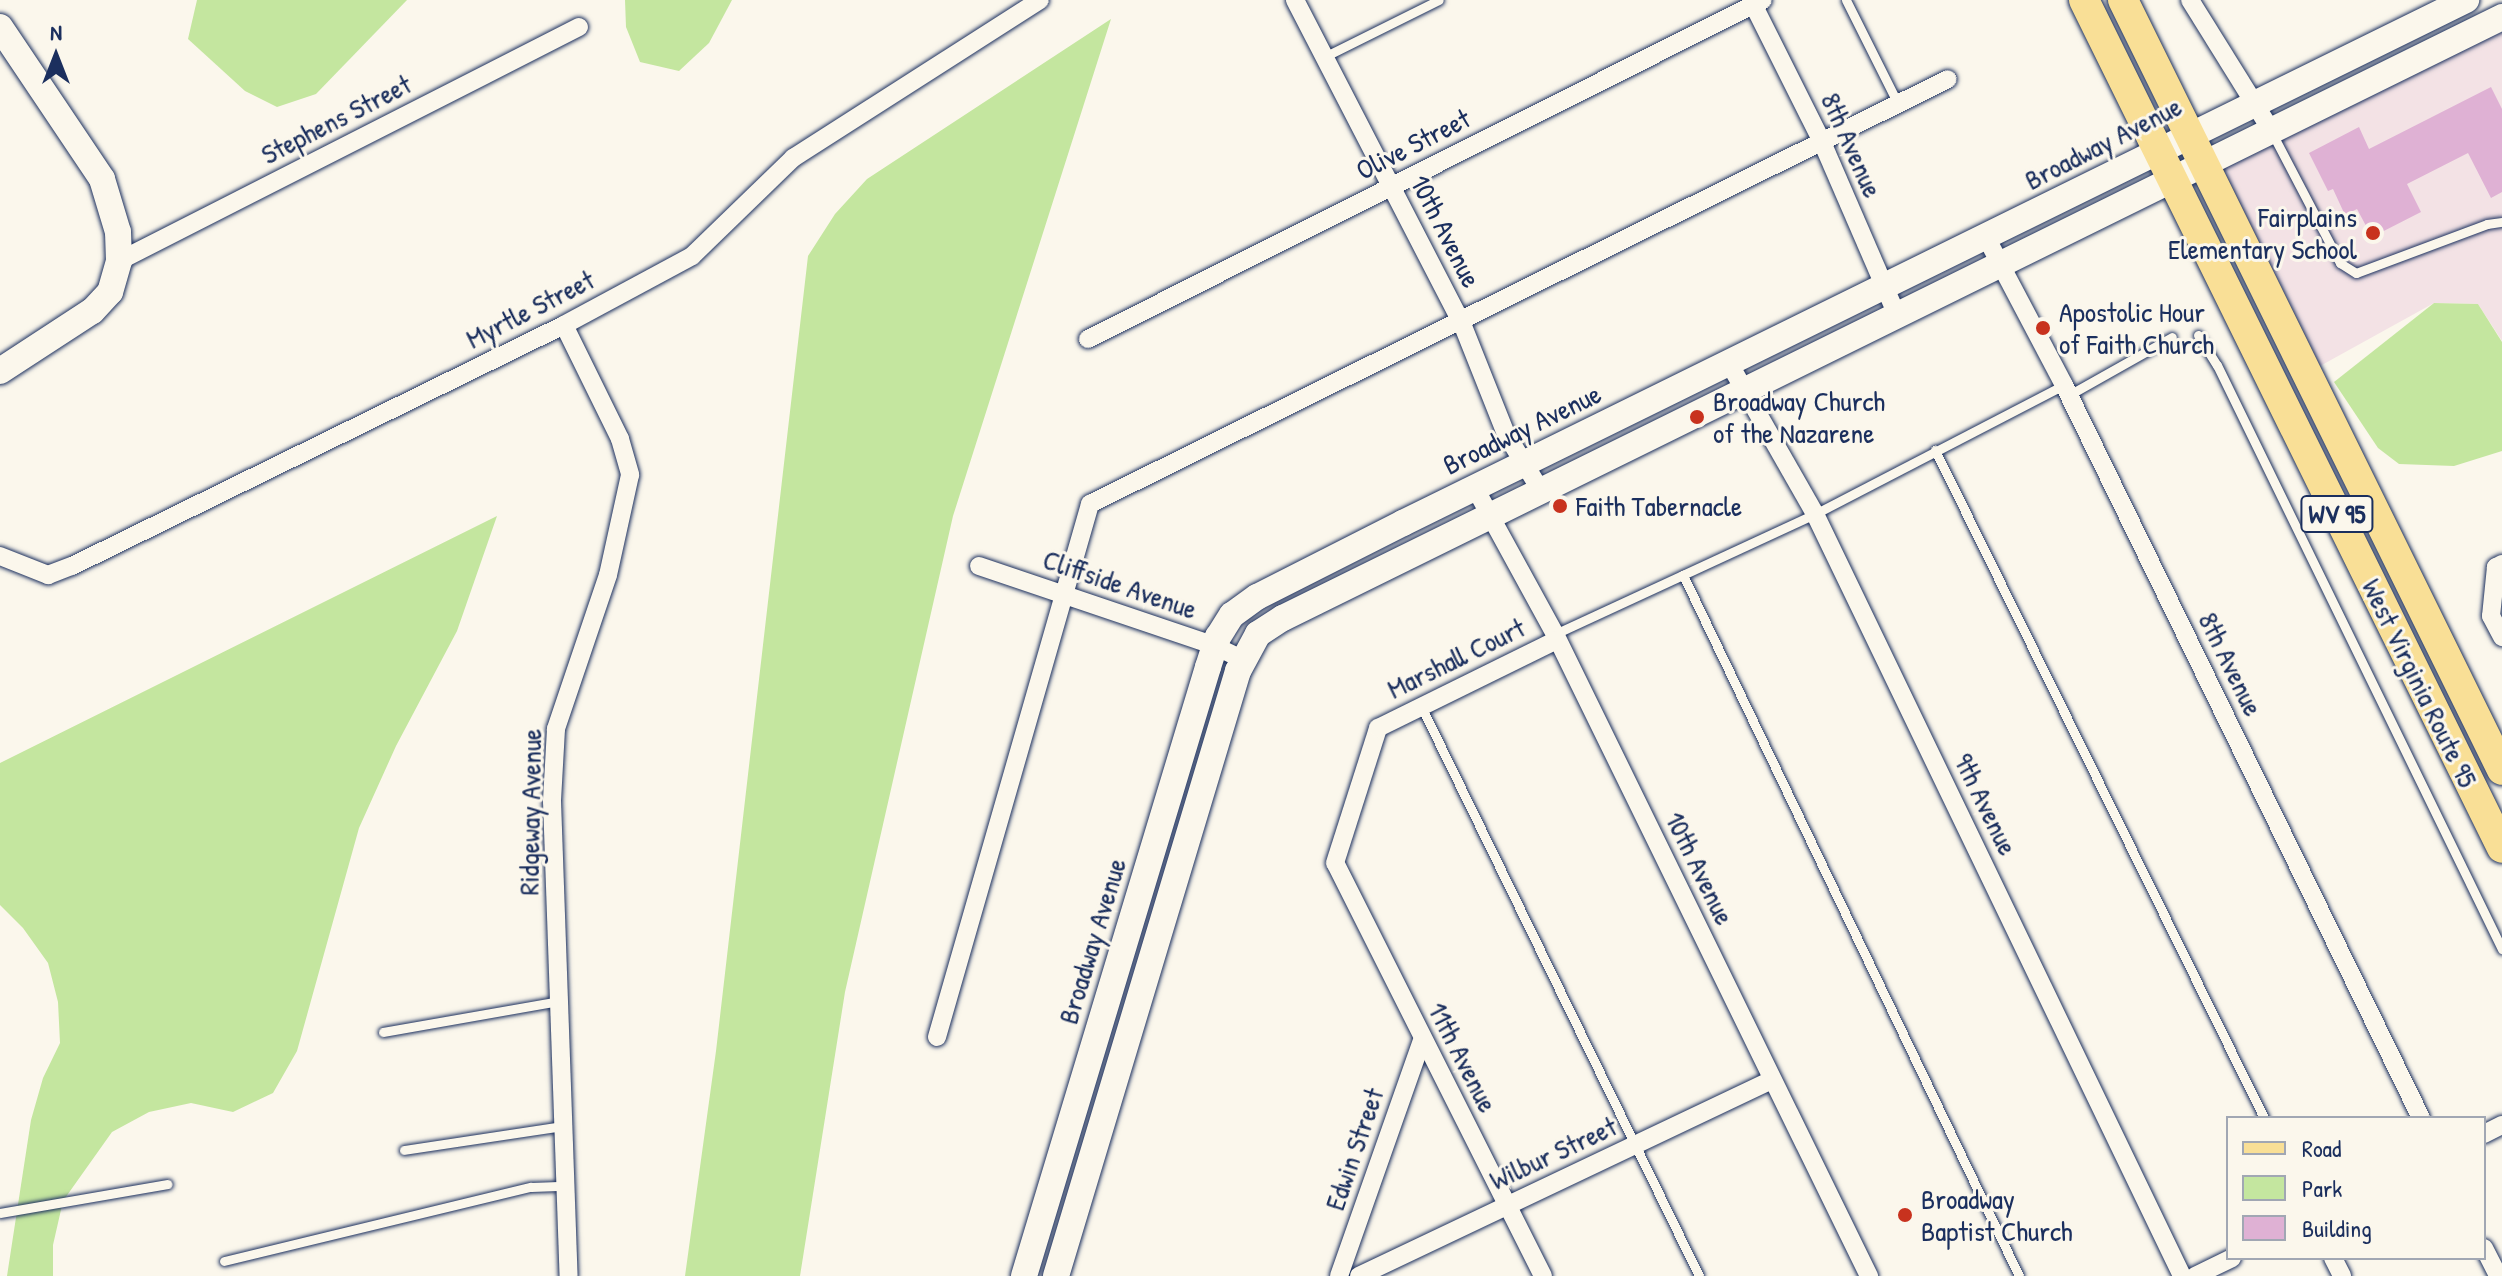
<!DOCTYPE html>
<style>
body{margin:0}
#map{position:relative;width:2502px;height:1276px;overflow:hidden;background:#fbf7ec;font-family:"Patrick Hand",sans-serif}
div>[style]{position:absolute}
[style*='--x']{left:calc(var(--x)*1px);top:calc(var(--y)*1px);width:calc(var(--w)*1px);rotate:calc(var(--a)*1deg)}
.built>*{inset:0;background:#f3e2e5}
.green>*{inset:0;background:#c4e69f}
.building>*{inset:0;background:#dfb1d4}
.roads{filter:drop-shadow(0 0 2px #1b2f5e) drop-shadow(0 0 2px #1b2f5e)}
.lane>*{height:9px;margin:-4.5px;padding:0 4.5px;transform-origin:4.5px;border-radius:4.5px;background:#fbf7ec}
.street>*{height:18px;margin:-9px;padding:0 9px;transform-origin:9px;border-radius:9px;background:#fbf7ec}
.secondary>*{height:26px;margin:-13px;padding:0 13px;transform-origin:13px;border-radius:13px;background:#fbf7ec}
.primary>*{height:30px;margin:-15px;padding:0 15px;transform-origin:15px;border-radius:15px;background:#f9df96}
.dots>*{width:22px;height:22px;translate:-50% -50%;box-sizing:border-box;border:4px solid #fbf7ec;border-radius:50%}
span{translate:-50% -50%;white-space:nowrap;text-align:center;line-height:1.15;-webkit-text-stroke:6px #fbf7ec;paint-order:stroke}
.shield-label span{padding:2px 6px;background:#fbf7ec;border:2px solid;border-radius:6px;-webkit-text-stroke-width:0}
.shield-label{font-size:26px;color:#1b2f5e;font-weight:700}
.street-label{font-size:28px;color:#1b2f5e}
.poi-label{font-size:28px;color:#1b2f5e}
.right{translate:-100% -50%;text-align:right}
.left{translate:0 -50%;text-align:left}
.legend{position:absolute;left:2226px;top:1116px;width:260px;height:144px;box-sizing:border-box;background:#fbf7ec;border:2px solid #a1a7b3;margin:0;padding:10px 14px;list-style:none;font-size:24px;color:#1b2f5e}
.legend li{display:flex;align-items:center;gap:16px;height:40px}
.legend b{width:40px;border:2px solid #a1a7b3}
.north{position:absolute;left:16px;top:16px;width:80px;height:80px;-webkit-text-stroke:6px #fbf7ec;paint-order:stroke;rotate:0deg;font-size:22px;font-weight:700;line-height:32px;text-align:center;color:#1b2f5e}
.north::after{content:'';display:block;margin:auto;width:28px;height:36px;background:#1b2f5e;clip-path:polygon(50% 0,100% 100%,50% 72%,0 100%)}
</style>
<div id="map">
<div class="built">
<i style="clip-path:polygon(2502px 20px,2502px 341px,2478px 304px,2434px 303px,2311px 371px,2209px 164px)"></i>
</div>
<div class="green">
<i style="clip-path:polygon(197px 0,407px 0,316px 94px,277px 107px,245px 91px,188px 39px)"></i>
<i style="clip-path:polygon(625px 0,732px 0,709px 43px,679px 71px,640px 62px,626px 27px)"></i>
<i style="clip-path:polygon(1111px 19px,953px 516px,845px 992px,800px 1276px,685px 1276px,716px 1051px,808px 256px,835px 214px,867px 179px)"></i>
<i style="clip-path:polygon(2434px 303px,2478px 304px,2502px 342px,2502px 451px,2454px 466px,2399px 464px,2378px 448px,2334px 382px)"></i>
<i style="clip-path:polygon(497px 516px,457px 631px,396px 746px,359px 828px,297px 1051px,273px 1093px,233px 1112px,191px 1103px,149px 1112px,112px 1132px,63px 1201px,53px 1245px,53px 1276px,7px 1276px,31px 1120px,43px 1078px,60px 1043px,58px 1002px,48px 963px,23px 928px,0 905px,0 763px)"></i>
</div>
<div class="building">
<i style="clip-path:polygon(2491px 87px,2502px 109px,2502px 192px,2491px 198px,2468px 153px,2407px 184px,2421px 212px,2372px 237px,2357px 209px,2345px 215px,2333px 189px,2328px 191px,2309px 153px,2359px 127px,2369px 149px)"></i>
</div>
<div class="roads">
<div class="lane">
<i style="--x:1846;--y:0;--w:116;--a:63.4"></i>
<i style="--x:1324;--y:57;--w:128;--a:-26.4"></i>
<i style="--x:2272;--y:133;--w:147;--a:62.4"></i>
<i style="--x:2340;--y:263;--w:19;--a:32"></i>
<i style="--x:2356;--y:273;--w:140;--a:-20.5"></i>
<i style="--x:2487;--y:224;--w:15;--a:-8"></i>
<i style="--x:2198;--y:335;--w:36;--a:58"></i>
<i style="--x:2217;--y:365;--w:650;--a:63.99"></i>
<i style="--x:2069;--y:395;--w:118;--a:-29.4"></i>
<i style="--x:1935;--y:450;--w:745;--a:63.78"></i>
<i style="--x:1683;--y:575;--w:777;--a:64.39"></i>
<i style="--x:1555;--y:634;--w:286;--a:-24.8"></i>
<i style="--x:1815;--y:514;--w:280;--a:-27.4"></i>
<i style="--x:1421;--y:706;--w:634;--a:64"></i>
<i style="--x:383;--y:1032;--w:178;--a:-10"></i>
<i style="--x:404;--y:1150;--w:161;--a:-8.6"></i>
<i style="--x:0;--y:1213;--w:170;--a:-9.8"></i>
<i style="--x:224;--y:1261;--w:316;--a:-13.6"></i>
<i style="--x:531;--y:1187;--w:34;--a:-2"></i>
</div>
<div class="street">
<i style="--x:1295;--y:0;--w:361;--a:62.7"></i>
<i style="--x:1461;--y:321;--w:122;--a:68.3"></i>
<i style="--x:1506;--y:434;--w:67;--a:58.4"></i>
<i style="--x:1751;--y:0;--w:159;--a:63.4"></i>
<i style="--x:1822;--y:142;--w:189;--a:66.6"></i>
<i style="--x:2190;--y:0;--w:153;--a:58.1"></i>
<i style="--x:1986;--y:237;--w:167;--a:62.2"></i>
<i style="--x:2064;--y:385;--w:815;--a:64.03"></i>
<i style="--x:119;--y:261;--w:516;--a:-26.96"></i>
<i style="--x:564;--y:325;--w:127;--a:63.8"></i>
<i style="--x:620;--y:439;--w:37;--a:74"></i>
<i style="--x:630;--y:475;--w:102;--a:102.4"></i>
<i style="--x:608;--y:575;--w:163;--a:108.7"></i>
<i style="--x:556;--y:729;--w:72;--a:93.2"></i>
<i style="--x:552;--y:801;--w:475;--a:88"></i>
<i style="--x:1088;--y:339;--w:755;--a:-26.67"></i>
<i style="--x:1729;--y:363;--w:174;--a:60.3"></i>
<i style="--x:1815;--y:514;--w:846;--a:64.28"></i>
<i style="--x:1475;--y:488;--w:166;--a:61.3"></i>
<i style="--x:1555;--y:634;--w:715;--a:63.94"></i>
<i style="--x:0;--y:556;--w:52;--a:21.6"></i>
<i style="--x:48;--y:575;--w:26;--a:-21"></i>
<i style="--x:72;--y:566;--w:548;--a:-26.1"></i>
<i style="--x:564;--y:325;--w:145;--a:-28.3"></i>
<i style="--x:692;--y:256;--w:141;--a:-44.1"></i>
<i style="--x:793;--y:158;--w:293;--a:-32.6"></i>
<i style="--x:2502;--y:564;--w:7;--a:153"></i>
<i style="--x:2496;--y:567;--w:49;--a:95.8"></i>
<i style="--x:2491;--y:616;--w:24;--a:62"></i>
<i style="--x:979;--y:566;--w:249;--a:18.7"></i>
<i style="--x:1215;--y:646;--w:30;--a:26"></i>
<i style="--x:937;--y:1037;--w:555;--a:-73.98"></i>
<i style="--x:1090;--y:504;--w:957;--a:-26.35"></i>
<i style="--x:2484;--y:1134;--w:20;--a:-27"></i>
<i style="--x:2484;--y:1248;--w:31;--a:63"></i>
<i style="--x:2333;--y:1258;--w:20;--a:63"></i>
<i style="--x:1339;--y:1276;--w:250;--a:-70.6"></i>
<i style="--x:1359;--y:1276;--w:456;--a:-25.4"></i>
<i style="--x:1543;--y:1276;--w:462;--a:-116.7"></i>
<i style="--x:1335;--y:863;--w:142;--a:-72.3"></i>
<i style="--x:1378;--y:728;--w:199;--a:-26.2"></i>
<i style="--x:2195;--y:1276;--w:41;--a:-25.9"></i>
</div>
<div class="secondary">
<i style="--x:0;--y:27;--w:183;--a:56.1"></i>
<i style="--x:102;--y:179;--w:55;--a:73.2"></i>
<i style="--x:118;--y:232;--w:29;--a:88"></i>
<i style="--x:119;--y:261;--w:32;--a:106"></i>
<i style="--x:110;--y:292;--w:26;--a:133"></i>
<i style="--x:92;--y:311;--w:110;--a:146.9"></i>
<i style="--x:1024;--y:1276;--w:636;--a:-73.19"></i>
<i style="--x:1208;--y:667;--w:32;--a:-72"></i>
<i style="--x:1218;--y:637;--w:26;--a:-58"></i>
<i style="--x:1232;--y:615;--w:31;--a:-36"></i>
<i style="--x:1257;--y:597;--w:164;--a:-26.9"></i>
<i style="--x:1403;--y:523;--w:1185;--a:-26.2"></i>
<i style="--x:1056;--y:1276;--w:632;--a:-73.26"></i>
<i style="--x:1238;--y:671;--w:42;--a:-61.6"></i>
<i style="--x:1258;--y:634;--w:30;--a:-33"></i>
<i style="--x:1283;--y:618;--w:1359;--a:-26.24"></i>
</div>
<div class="primary">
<i style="--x:2084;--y:0;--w:945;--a:63.76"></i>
<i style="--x:2123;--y:0;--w:858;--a:63.79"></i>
</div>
</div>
<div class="dots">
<i style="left:2373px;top:233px;background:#c8321e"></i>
<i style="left:2043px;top:328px;background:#c8321e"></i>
<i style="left:1697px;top:417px;background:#c8321e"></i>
<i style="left:1560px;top:506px;background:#c8321e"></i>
<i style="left:1905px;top:1215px;background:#c8321e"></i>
</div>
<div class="shield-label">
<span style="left:2337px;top:514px">WV 95</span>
</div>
<div class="street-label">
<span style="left:336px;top:119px;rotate:-27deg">Stephens Street</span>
<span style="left:2103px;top:143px;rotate:-27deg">Broadway Avenue</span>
<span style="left:1413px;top:144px;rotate:-27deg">Olive Street</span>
<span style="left:1852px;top:145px;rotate:66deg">8th Avenue</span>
<span style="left:1446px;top:231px;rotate:63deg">10th Avenue</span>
<span style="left:530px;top:309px;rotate:-27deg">Myrtle Street</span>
<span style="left:1522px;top:429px;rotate:-26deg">Broadway Avenue</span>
<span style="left:1120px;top:584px;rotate:19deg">Cliffside Avenue</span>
<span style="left:1456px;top:658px;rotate:-26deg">Marshall Court</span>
<span style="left:2231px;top:664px;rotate:64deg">8th Avenue</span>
<span style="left:2420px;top:683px;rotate:64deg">West Virginia Route 95</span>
<span style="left:1986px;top:804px;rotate:64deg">9th Avenue</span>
<span style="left:530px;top:812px;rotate:-89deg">Ridgeway Avenue</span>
<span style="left:1700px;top:868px;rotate:64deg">10th Avenue</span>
<span style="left:1092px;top:941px;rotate:-73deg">Broadway Avenue</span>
<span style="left:1463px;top:1057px;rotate:63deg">11th Avenue</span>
<span style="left:1354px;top:1149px;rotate:-71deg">Edwin Street</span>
<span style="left:1553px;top:1153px;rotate:-25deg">Wilbur Street</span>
</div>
<div class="poi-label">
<span class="right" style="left:2357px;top:233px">Fairplains<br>Elementary School</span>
<span class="left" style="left:2059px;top:328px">Apostolic Hour<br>of Faith Church</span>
<span class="left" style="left:1713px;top:417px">Broadway Church<br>of the Nazarene</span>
<span class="left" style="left:1576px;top:506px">Faith Tabernacle</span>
<span class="left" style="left:1921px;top:1215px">Broadway<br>Baptist Church</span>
</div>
<ul class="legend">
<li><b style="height:10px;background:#f9df96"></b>Road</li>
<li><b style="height:22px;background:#c4e69f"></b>Park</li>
<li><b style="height:22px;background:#dfb1d4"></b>Building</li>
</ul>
<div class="north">N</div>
</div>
